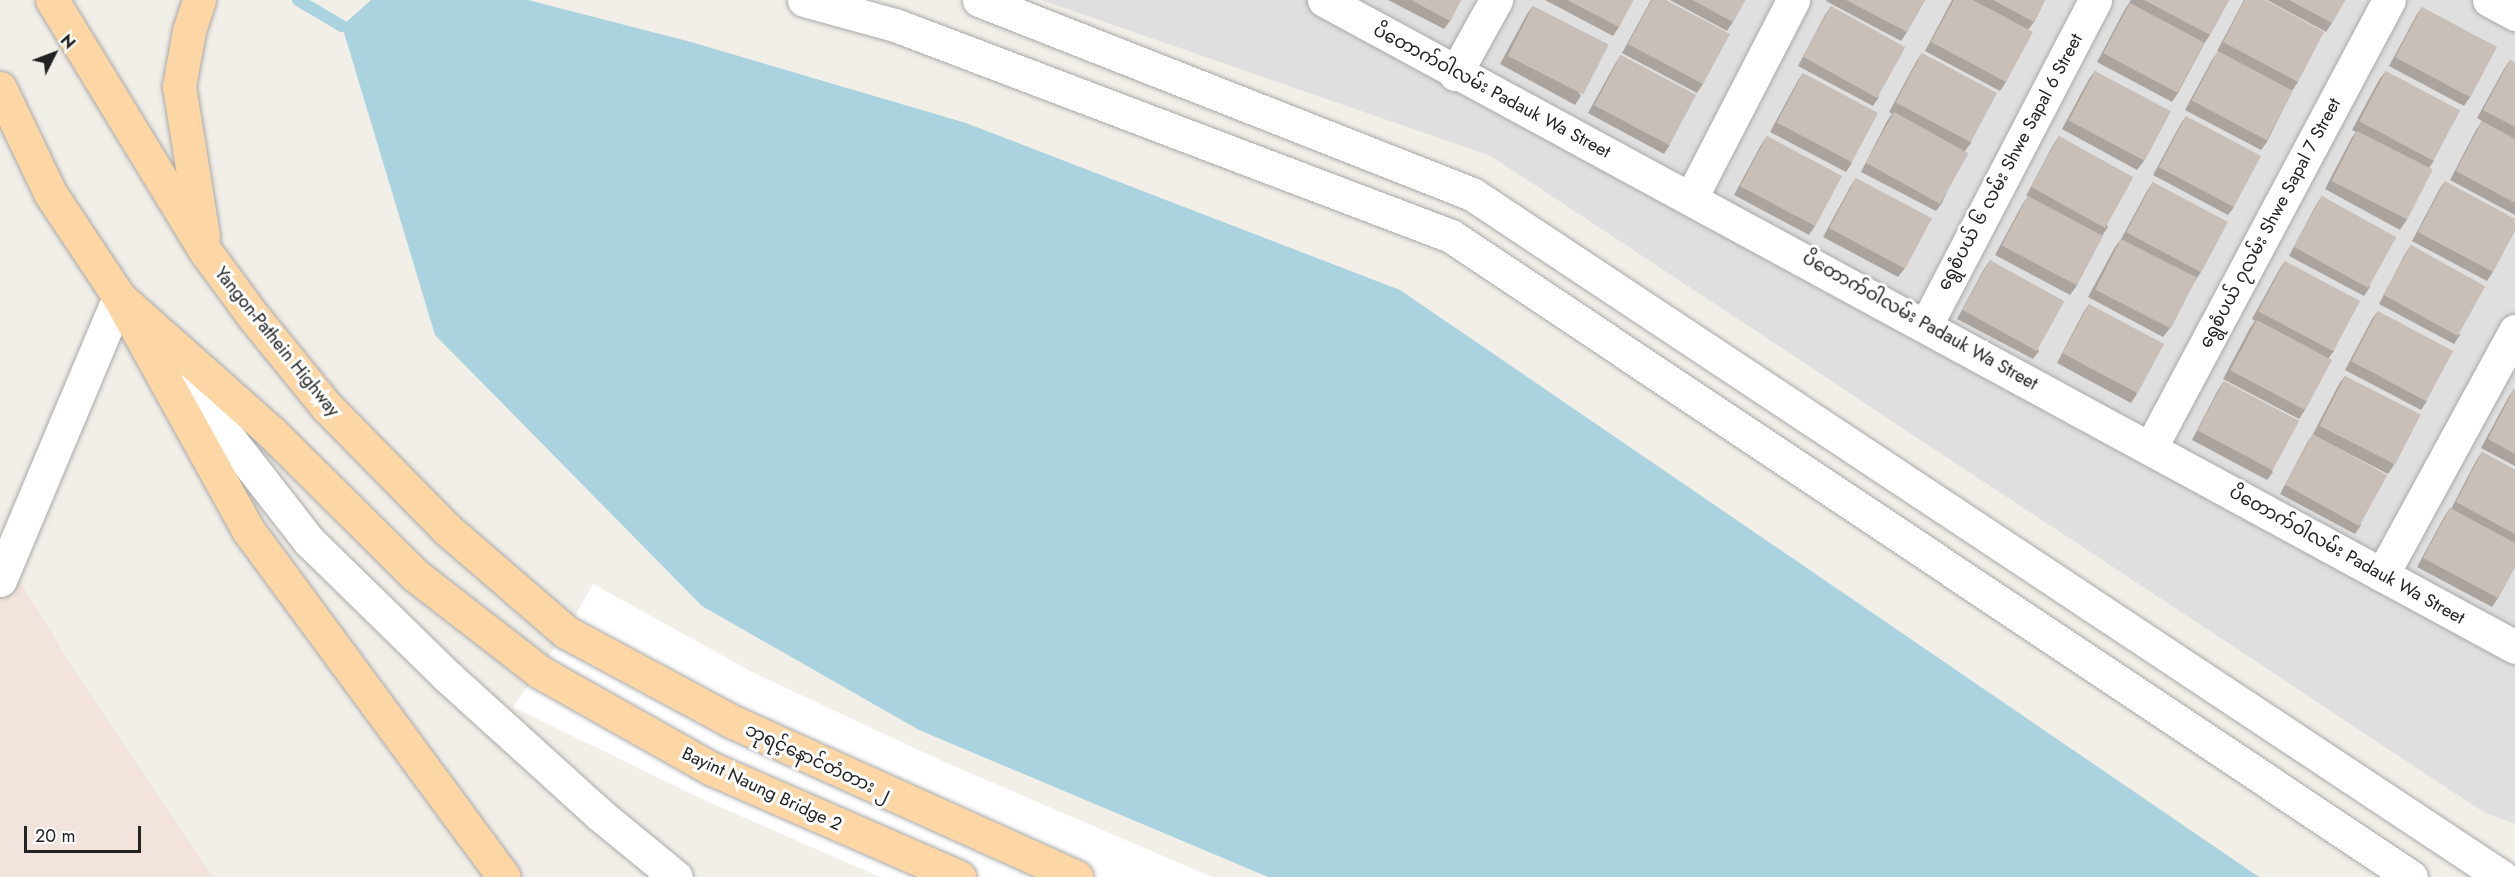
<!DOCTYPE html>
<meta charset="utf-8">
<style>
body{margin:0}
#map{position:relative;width:2515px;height:877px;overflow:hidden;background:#f2efe9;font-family:Jost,"Noto Sans Myanmar",sans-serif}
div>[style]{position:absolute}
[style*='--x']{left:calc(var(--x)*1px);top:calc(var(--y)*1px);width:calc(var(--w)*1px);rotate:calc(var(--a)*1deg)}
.residential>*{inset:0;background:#e0dfdf}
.military>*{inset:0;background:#f3e3dd}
.water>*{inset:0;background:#aad3df}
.pier>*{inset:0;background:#fff}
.stream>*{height:12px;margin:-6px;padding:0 6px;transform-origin:6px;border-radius:6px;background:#aad3df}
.roads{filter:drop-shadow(0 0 2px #a9a9a9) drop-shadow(0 0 2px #a9a9a9)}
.minor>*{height:33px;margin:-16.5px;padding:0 16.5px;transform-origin:16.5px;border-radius:16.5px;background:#fff}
.major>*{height:33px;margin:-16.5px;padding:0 16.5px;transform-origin:16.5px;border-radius:16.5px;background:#fcd6a4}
.wall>*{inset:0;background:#aba49e}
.building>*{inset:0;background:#c7bfb8;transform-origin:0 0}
span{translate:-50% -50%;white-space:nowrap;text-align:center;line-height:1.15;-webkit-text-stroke:6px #fff;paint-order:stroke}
.street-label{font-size:18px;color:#222}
.north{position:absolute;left:24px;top:24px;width:60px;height:60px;-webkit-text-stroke:4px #fff;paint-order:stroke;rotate:48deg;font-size:16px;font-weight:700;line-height:24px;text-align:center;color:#222}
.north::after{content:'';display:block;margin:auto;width:21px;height:27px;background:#222;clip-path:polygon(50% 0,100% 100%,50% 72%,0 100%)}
.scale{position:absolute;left:24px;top:826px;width:117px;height:27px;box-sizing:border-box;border:3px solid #222;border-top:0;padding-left:8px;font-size:18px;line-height:21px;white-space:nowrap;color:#222;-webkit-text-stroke:4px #fff;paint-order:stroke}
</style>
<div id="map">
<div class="residential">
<i style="clip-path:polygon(1041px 0,2515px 0,2515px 824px,2485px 813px,1491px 156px)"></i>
</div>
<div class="military">
<i style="clip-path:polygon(0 549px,76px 673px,213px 877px,0 877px)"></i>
</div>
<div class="water">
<i style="clip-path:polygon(371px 0,528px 0,691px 42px,966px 123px,1400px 290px,2259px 877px,1268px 877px,919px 730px,702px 606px,435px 335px,342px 26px)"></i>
</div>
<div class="pier">
<i style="clip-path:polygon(593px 584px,754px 673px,940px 760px,1212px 877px,880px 877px,702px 799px,513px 707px,566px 632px)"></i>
</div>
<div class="stream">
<i style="--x:298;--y:0;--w:51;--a:30.6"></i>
</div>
<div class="roads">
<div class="minor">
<i style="--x:804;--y:0;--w:94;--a:15.4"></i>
<i style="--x:895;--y:25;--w:595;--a:20.78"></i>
<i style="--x:1451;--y:236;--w:1154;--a:33.73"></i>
<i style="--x:979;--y:0;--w:530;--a:21.48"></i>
<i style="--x:1472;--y:194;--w:1236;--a:33.55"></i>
<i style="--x:1324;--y:0;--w:1355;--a:28.51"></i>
<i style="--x:2489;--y:0;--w:30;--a:28"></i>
<i style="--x:1455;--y:74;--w:85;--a:-61"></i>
<i style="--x:1692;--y:196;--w:220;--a:-62.7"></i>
<i style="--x:1926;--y:325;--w:366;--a:-62.5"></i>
<i style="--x:2151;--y:447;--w:506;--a:-61.97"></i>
<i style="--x:2382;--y:575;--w:278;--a:-61.4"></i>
<i style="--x:0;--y:580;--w:307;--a:-67.2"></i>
<i style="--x:119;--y:297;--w:309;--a:52.1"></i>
<i style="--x:309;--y:541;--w:193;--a:44.4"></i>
<i style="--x:447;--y:676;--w:205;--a:42.2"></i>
<i style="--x:599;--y:814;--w:99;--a:39.3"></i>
</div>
<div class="major">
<i style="--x:52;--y:0;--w:295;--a:58.6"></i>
<i style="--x:206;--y:252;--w:79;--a:53.7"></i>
<i style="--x:253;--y:316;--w:117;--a:50.9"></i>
<i style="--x:327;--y:407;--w:174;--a:45.5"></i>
<i style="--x:449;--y:531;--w:155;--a:40.8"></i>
<i style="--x:566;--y:632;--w:187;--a:28.3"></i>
<i style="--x:731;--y:721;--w:379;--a:24.3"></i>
<i style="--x:199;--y:0;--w:33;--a:108"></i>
<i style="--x:189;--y:31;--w:56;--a:100.3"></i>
<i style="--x:179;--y:86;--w:152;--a:80.9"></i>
<i style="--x:0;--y:88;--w:116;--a:64.5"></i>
<i style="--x:50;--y:193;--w:125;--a:56.4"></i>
<i style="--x:119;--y:297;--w:266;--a:61"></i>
<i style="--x:248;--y:530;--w:431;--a:53.6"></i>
<i style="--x:119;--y:297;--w:203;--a:41.6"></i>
<i style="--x:271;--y:432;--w:203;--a:44.8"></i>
<i style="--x:415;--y:575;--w:158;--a:37.8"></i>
<i style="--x:540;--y:672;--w:197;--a:29.4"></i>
<i style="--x:712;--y:769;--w:270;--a:23.6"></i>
</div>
</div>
<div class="wall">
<i style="clip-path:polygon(1388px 0,1461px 0,1450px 21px,1444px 29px)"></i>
<i style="clip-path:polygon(1545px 0,1633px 0,1619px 27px,1613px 36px)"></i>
<i style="clip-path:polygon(1651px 0,1666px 0,1703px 84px,1697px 93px,1622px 53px)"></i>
<i style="clip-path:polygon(1670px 0,1745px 0,1733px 22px,1727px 31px)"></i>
<i style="clip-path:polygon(1827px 0,1925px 0,1907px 32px,1901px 41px,1826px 1px)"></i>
<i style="clip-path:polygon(1952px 0,2045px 0,2034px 22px,2028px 30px,2006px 82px,2000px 91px,1925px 51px)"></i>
<i style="clip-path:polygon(2131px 0,2229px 0,2210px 35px,2204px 44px,2178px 93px,2172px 102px,2097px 62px,2124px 11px)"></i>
<i style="clip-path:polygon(2244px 0,2265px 0,2298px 82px,2292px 91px,2267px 142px,2261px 150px,2185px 110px,2212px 60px,2218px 52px,2217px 51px)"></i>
<i style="clip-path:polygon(2267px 0,2345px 0,2332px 23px,2326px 32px)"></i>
<i style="clip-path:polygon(1533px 6px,1581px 96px,1575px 105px,1500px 64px,1527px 14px)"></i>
<i style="clip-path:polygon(1831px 6px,1879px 97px,1873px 106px,1798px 66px,1825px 15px)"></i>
<i style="clip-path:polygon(2422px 7px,2470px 97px,2464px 106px,2389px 66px,2416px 16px)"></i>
<i style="clip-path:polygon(1922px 53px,1971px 143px,1965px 151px,1942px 203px,1936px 211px,1861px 172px,1887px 121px,1892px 114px,1889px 112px,1916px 62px)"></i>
<i style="clip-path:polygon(1621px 55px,1670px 145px,1664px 154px,1588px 113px,1615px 64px)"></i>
<i style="clip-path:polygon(2510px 60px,2515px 63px,2515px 215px,2450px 180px,2476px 130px,2482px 121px,2477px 118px,2504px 69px)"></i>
<i style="clip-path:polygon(2095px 71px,2144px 161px,2137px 170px,2062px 129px,2089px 79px)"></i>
<i style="clip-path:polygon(2386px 71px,2434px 161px,2429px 168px,2406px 221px,2400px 230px,2325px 189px,2351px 139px,2356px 132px,2352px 130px,2379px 80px)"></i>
<i style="clip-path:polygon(1803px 73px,1852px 163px,1846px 172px,1770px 132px,1797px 82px)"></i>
<i style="clip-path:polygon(2186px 116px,2234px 207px,2228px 215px,2153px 175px,2180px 125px)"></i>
<i style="clip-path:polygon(1767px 136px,1815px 226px,1809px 235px,1734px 195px,1761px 145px)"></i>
<i style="clip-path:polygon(2059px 136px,2108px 227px,2102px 236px,2076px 287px,2070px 295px,1995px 255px,2022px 205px,2028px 196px,2026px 196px,2053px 145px)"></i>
<i style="clip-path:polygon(1856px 178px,1905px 268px,1898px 277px,1823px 237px,1850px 187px)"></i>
<i style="clip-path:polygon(2445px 181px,2493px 272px,2487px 281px,2412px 241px,2439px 190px)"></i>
<i style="clip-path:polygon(2153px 182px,2201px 272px,2195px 281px,2170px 328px,2163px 337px,2088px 297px,2115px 247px,2121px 239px,2147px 191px)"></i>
<i style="clip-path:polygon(2322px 196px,2370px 287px,2364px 296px,2289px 256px,2316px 205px)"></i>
<i style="clip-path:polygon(2411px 245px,2460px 335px,2454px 344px,2379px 304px,2405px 254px)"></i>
<i style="clip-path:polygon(1990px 260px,2039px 351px,2033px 359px,1957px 319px,1984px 269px)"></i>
<i style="clip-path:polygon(2285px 261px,2334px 351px,2328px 359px,2305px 410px,2299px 419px,2223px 379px,2250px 328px,2255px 321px,2252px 319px,2279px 270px)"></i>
<i style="clip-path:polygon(2089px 304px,2137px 394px,2131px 403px,2057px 363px,2083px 313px)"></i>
<i style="clip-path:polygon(2378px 311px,2427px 401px,2421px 410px,2345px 370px,2372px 319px)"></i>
<i style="clip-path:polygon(2345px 376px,2394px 465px,2388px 474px,2317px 437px,2361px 525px,2355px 534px,2280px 494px,2307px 443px,2313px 434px,2339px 384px)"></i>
<i style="clip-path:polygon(2224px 381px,2273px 472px,2267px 480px,2192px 440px,2218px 390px)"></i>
<i style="clip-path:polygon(2514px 389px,2515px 389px,2515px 466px,2481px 448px,2508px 398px)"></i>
<i style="clip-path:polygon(2482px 452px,2515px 470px,2515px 567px,2498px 598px,2492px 607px,2417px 567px,2444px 517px,2450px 508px,2451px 509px,2476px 461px)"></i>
</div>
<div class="building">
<i style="clip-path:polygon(1411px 0,1461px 0,1450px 21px)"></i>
<i style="clip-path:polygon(1567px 0,1633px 0,1619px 27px)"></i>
<i style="clip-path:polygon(1652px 0,1666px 0,1730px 34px,1703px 84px,1628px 44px)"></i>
<i style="clip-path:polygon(1692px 0,1745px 0,1733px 22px)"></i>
<i style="clip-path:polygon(1846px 0,1925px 0,1907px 32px)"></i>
<i style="clip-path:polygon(1954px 0,1973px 0,2033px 32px,2006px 82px,1931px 42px)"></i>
<i style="clip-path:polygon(1993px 0,2045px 0,2034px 22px)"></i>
<i style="clip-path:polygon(2144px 0,2229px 0,2210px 35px)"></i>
<i style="clip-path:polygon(2245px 0,2265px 0,2324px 32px,2298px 82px,2223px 42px)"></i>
<i style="clip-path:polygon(2289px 0,2345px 0,2332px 23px)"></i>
<i style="left:2130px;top:3px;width:84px;height:57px;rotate:28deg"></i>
<i style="left:1533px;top:6px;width:85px;height:56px;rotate:27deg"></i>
<i style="left:1831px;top:6px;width:85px;height:58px;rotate:29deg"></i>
<i style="left:2422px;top:7px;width:85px;height:57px;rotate:28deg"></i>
<i style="left:2218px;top:51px;width:85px;height:56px;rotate:28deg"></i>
<i style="left:1922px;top:53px;width:85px;height:56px;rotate:28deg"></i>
<i style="left:1621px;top:55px;width:85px;height:57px;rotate:28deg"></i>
<i style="clip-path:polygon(2510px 60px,2515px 63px,2515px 127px,2483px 110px)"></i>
<i style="left:2095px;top:71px;width:86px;height:56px;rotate:28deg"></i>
<i style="left:2386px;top:71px;width:84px;height:57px;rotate:28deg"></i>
<i style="left:1803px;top:73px;width:85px;height:56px;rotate:28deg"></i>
<i style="left:1894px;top:112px;width:85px;height:58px;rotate:29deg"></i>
<i style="left:2186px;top:116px;width:85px;height:58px;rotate:28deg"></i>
<i style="clip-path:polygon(2482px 121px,2515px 139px,2515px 203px,2456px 171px)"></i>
<i style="left:2357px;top:131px;width:85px;height:56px;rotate:27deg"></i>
<i style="left:1767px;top:136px;width:85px;height:57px;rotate:28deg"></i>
<i style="left:2059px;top:136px;width:85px;height:58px;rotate:29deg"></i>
<i style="left:1856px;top:178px;width:86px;height:57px;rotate:28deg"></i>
<i style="clip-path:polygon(2445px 181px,2515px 219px,2515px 231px,2493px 272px,2418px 232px)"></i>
<i style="left:2153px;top:182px;width:85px;height:57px;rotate:28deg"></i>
<i style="left:2028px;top:196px;width:85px;height:56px;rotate:28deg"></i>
<i style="left:2322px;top:196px;width:85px;height:58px;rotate:29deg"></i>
<i style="left:2121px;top:239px;width:85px;height:57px;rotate:27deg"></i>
<i style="left:2411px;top:245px;width:85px;height:57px;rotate:29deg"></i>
<i style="left:1990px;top:260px;width:85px;height:57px;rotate:29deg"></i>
<i style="left:2285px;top:261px;width:85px;height:57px;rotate:28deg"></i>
<i style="left:2089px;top:304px;width:85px;height:56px;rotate:28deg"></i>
<i style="left:2378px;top:311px;width:85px;height:57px;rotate:28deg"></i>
<i style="left:2257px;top:320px;width:85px;height:57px;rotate:28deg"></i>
<i style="left:2345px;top:376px;width:85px;height:56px;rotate:27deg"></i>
<i style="left:2224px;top:381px;width:85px;height:56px;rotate:28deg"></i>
<i style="clip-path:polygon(2514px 389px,2515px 389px,2515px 454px,2488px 439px)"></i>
<i style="left:2313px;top:434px;width:85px;height:58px;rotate:29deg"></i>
<i style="clip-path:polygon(2482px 452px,2515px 470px,2515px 534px,2456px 502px)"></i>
<i style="clip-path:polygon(2450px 508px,2515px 543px,2515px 567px,2498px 598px,2423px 558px)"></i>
</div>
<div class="street-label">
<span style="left:1492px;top:91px;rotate:28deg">ပိတောက်ဝါလမ်း Padauk Wa Street</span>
<span style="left:2010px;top:162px;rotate:-62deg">ရွေစံပယ် ၆ လမ်း Shwe Sapal 6 Street</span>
<span style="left:2270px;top:223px;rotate:-62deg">ရွေစံပယ် ၇လမ်း Shwe Sapal 7 Street</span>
<span style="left:1920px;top:321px;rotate:29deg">ပိတောက်ဝါလမ်း Padauk Wa Street</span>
<span style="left:277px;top:342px;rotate:51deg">Yangon-Pathein Highway</span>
<span style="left:2347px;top:555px;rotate:29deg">ပိတောက်ဝါလမ်း Padauk Wa Street</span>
<span style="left:818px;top:762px;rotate:25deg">ဘုရင့်နောင်တံတား ၂</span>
<span style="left:762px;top:789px;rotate:25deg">Bayint Naung Bridge 2</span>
</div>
<div class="north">N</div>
<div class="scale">20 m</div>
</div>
